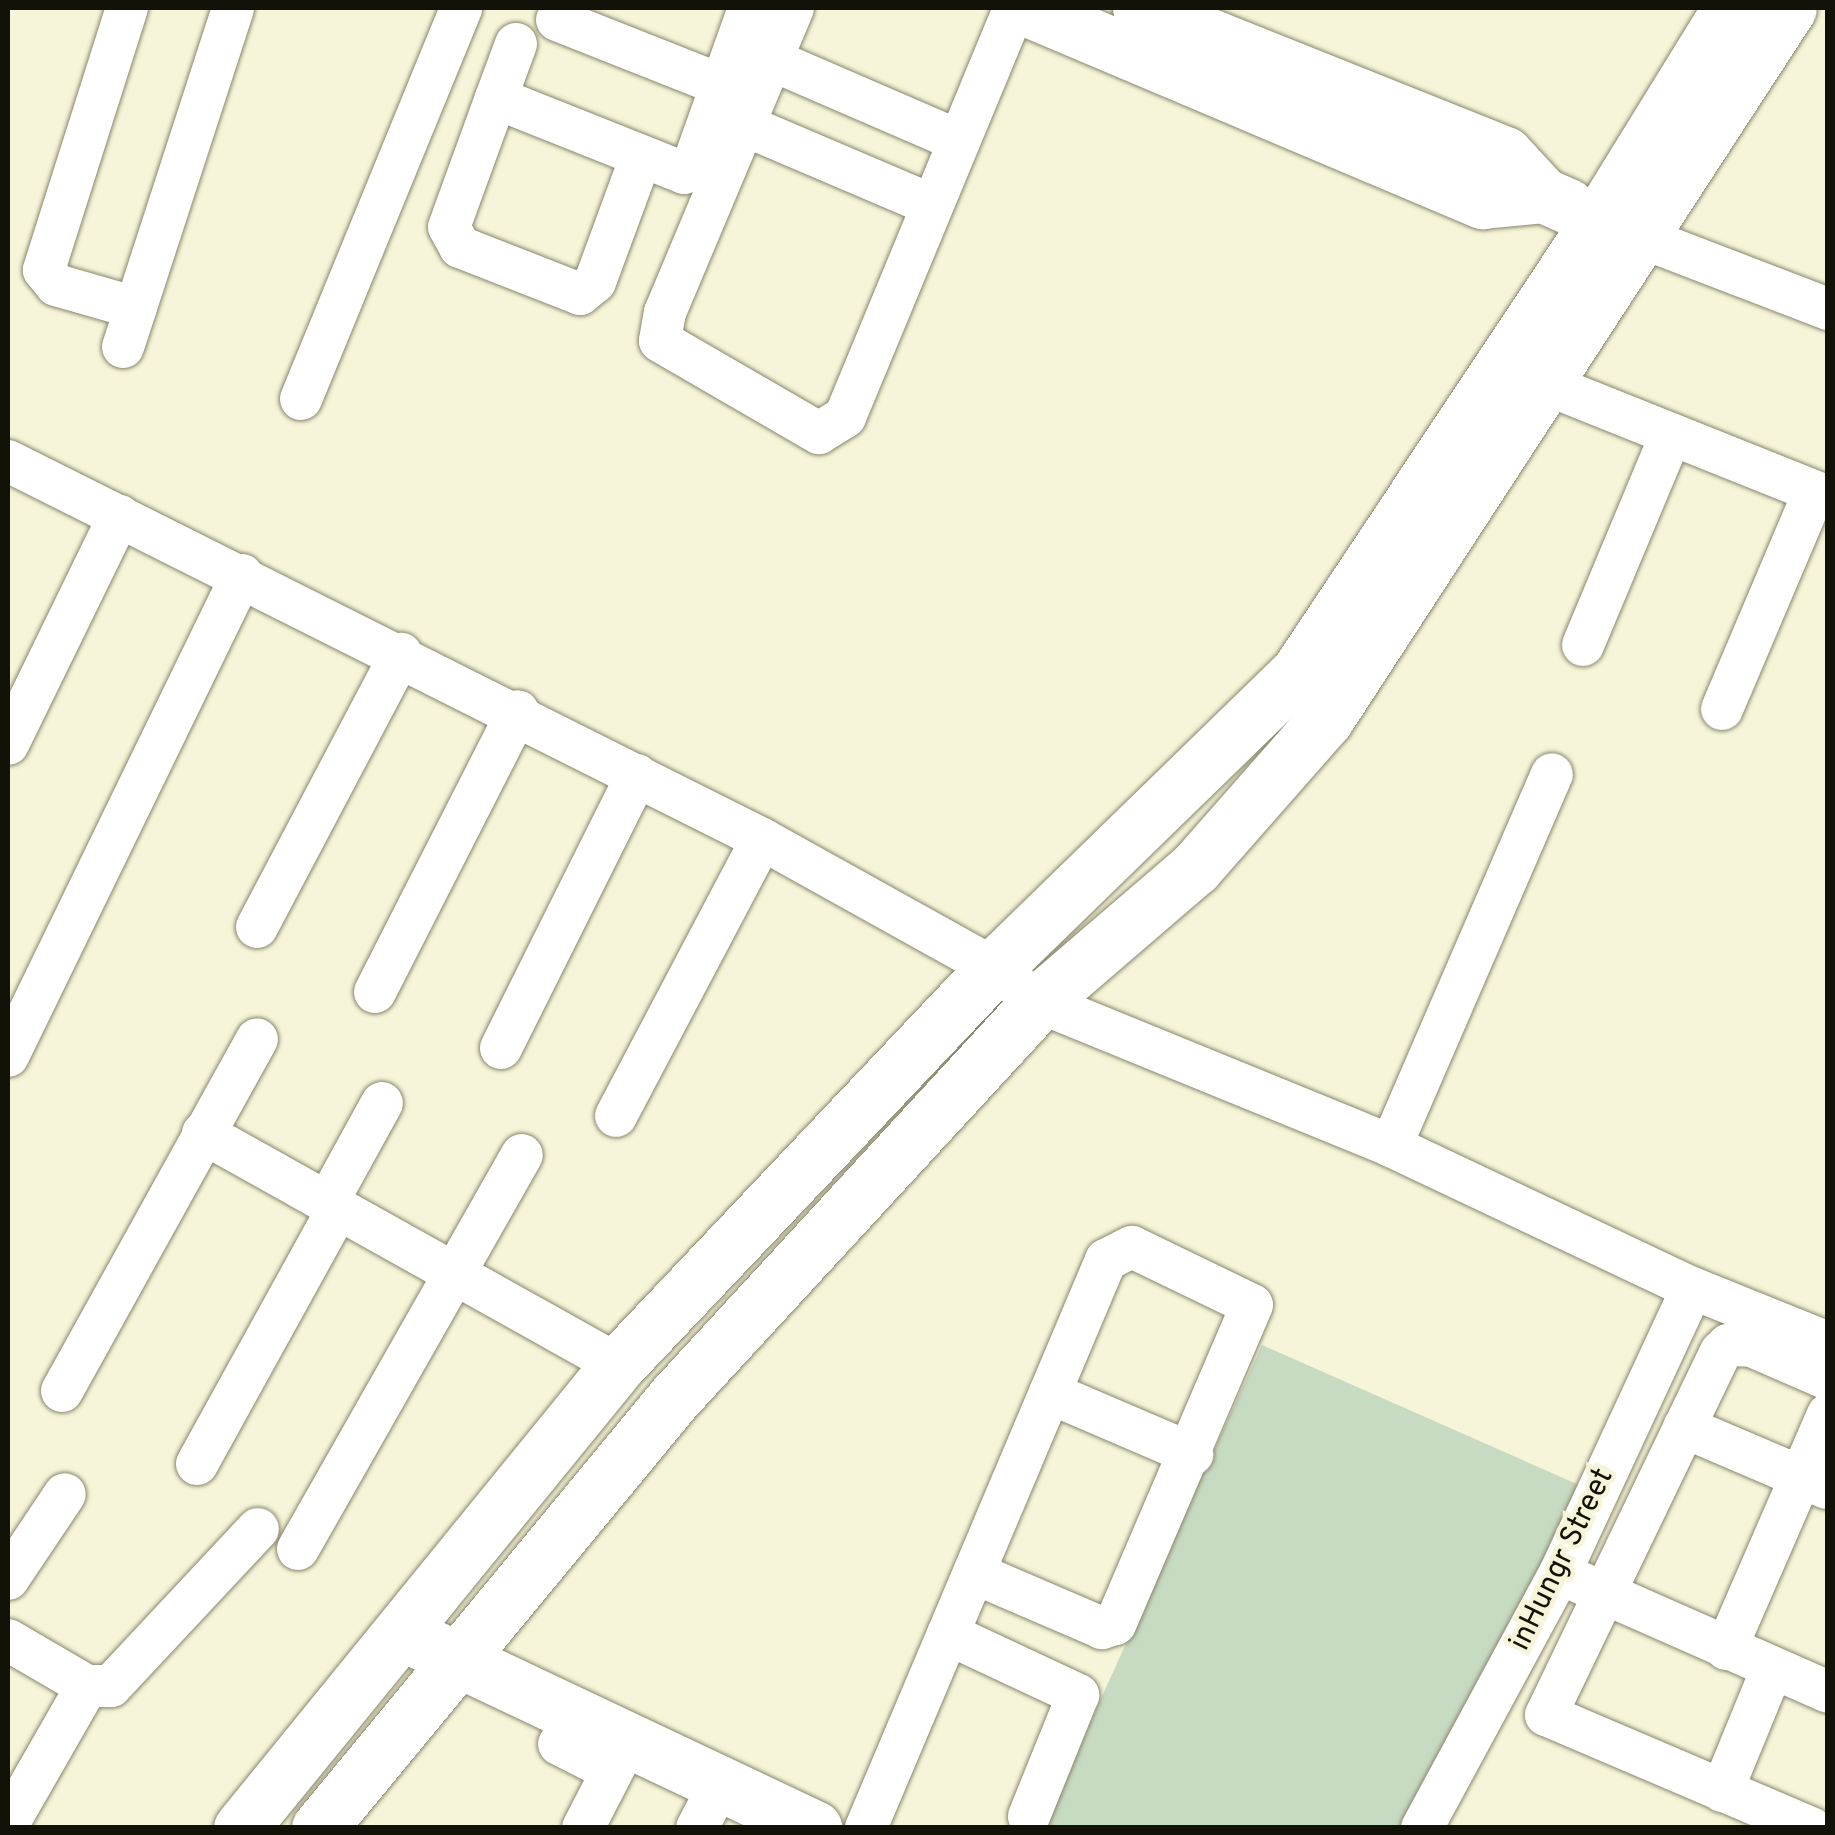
<!DOCTYPE html>
<style>
body{margin:0}
#map{position:relative;width:1835px;height:1835px;overflow:hidden;background:#f7f5d9;font-family:Overpass,sans-serif}
div>[style]{position:absolute}
[style*='--x']{left:calc(var(--x)*1px);top:calc(var(--y)*1px);width:calc(var(--w)*1px);rotate:calc(var(--a)*1deg)}
.building>*{inset:0;background:#c7dac2}
.roads{filter:drop-shadow(0 0 2px #88866c) drop-shadow(0 0 2px #88866c)}
.minor>*{height:42px;margin:-21px;padding:0 21px;transform-origin:21px;border-radius:21px;background:#fff}
.tertiary>*{height:55px;margin:-27.5px;padding:0 27.5px;transform-origin:27.5px;border-radius:27.5px;background:#fff}
span{translate:-50% -50%;white-space:nowrap;text-align:center;line-height:1.15;-webkit-text-stroke:9px #f7f5d9;paint-order:stroke}
.street-label{font-size:30px;color:#131208}
.frame{position:absolute;inset:0;border:10px solid #131208;pointer-events:none}
</style>
<div id="map">
<div class="building">
<i style="clip-path:polygon(1262px 1345px,1586px 1488px,1427px 1828px,1042px 1828px)"></i>
</div>
<div class="roads">
<div class="minor">
<i style="--x:127;--y:8;--w:275;--a:107.6"></i>
<i style="--x:44;--y:270;--w:19;--a:51"></i>
<i style="--x:56;--y:285;--w:83;--a:16"></i>
<i style="--x:793;--y:8;--w:330;--a:112.8"></i>
<i style="--x:665;--y:312;--w:29;--a:100"></i>
<i style="--x:660;--y:341;--w:184;--a:30.1"></i>
<i style="--x:819;--y:433;--w:31;--a:-32"></i>
<i style="--x:845;--y:417;--w:443;--a:-67.5"></i>
<i style="--x:557;--y:20;--w:176;--a:21.6"></i>
<i style="--x:516;--y:44;--w:58;--a:110.3"></i>
<i style="--x:496;--y:98;--w:202;--a:21.7"></i>
<i style="--x:684;--y:173;--w:15;--a:-48"></i>
<i style="--x:694;--y:162;--w:164;--a:-70.3"></i>
<i style="--x:772;--y:60;--w:204;--a:23.4"></i>
<i style="--x:496;--y:98;--w:137;--a:110"></i>
<i style="--x:449;--y:227;--w:23;--a:61"></i>
<i style="--x:460;--y:247;--w:129;--a:21.4"></i>
<i style="--x:580;--y:294;--w:19;--a:-39"></i>
<i style="--x:595;--y:282;--w:133;--a:-69.8"></i>
<i style="--x:744;--y:125;--w:204;--a:23.1"></i>
<i style="--x:1635;--y:235;--w:207;--a:21"></i>
<i style="--x:123;--y:347;--w:356;--a:-72"></i>
<i style="--x:1546;--y:384;--w:304;--a:21.8"></i>
<i style="--x:301;--y:399;--w:422;--a:-67.7"></i>
<i style="--x:8;--y:461;--w:843;--a:26.63"></i>
<i style="--x:762;--y:839;--w:265;--a:29.1"></i>
<i style="--x:994;--y:968;--w:56;--a:37.1"></i>
<i style="--x:1039;--y:1002;--w:380;--a:22.2"></i>
<i style="--x:1391;--y:1146;--w:333;--a:25.3"></i>
<i style="--x:1692;--y:1288;--w:147;--a:22"></i>
<i style="--x:1583;--y:645;--w:228;--a:-67.3"></i>
<i style="--x:1722;--y:709;--w:236;--a:-67"></i>
<i style="--x:8;--y:744;--w:254;--a:-64"></i>
<i style="--x:257;--y:927;--w:309;--a:-62.2"></i>
<i style="--x:375;--y:992;--w:315;--a:-63"></i>
<i style="--x:501;--y:1048;--w:305;--a:-63.5"></i>
<i style="--x:8;--y:1056;--w:535;--a:-64.06"></i>
<i style="--x:616;--y:1116;--w:313;--a:-62.2"></i>
<i style="--x:203;--y:1133;--w:475;--a:29.2"></i>
<i style="--x:1391;--y:1146;--w:405;--a:-66.6"></i>
<i style="--x:327;--y:1203;--w:114;--a:-61.2"></i>
<i style="--x:62;--y:1391;--w:402;--a:-61"></i>
<i style="--x:1050;--y:1393;--w:155;--a:23.2"></i>
<i style="--x:1684;--y:1427;--w:155;--a:23.1"></i>
<i style="--x:197;--y:1464;--w:291;--a:-61.1"></i>
<i style="--x:298;--y:1549;--w:453;--a:-60.4"></i>
<i style="--x:8;--y:1579;--w:102;--a:-56.2"></i>
<i style="--x:1579;--y:1582;--w:272;--a:23.8"></i>
<i style="--x:948;--y:1634;--w:144;--a:25.1"></i>
<i style="--x:1078;--y:1695;--w:131;--a:112"></i>
<i style="--x:8;--y:1640;--w:91;--a:30.2"></i>
<i style="--x:87;--y:1686;--w:159;--a:119.8"></i>
<i style="--x:1726;--y:1649;--w:256;--a:-66.5"></i>
<i style="--x:87;--y:1686;--w:24;--a:0"></i>
<i style="--x:111;--y:1686;--w:215;--a:-46.9"></i>
<i style="--x:559;--y:1744;--w:59;--a:27"></i>
<i style="--x:1722;--y:1791;--w:132;--a:-67.7"></i>
<i style="--x:583;--y:1828;--w:100;--a:-62.7"></i>
<i style="--x:697;--y:1828;--w:52;--a:-62.4"></i>
<i style="--x:866;--y:1828;--w:617;--a:-67.09"></i>
<i style="--x:1106;--y:1260;--w:29;--a:-27"></i>
<i style="--x:1132;--y:1247;--w:133;--a:25.8"></i>
<i style="--x:1252;--y:1305;--w:347;--a:113.2"></i>
<i style="--x:1115;--y:1624;--w:14;--a:163"></i>
<i style="--x:1102;--y:1628;--w:139;--a:-156.7"></i>
<i style="--x:1422;--y:1828;--w:290;--a:-61.6"></i>
<i style="--x:1560;--y:1573;--w:314;--a:-65.1"></i>
<i style="--x:1811;--y:1828;--w:288;--a:-156.9"></i>
<i style="--x:1546;--y:1715;--w:403;--a:-64.3"></i>
<i style="--x:1721;--y:1352;--w:10;--a:-45"></i>
<i style="--x:1728;--y:1345;--w:24;--a:2"></i>
<i style="--x:1752;--y:1346;--w:83;--a:23.5"></i>
</div>
<div class="tertiary">
<i style="--x:1025;--y:8;--w:497;--a:22.9"></i>
<i style="--x:1483;--y:201;--w:60;--a:-5.7"></i>
<i style="--x:1140;--y:8;--w:393;--a:21.8"></i>
<i style="--x:1505;--y:154;--w:56;--a:47.2"></i>
<i style="--x:1543;--y:195;--w:27;--a:24"></i>
<i style="--x:423;--y:1643;--w:433;--a:25.3"></i>
<i style="--x:241;--y:1828;--w:597;--a:-50.85"></i>
<i style="--x:618;--y:1365;--w:547;--a:-46.56"></i>
<i style="--x:994;--y:968;--w:426;--a:-44.2"></i>
<i style="--x:1299;--y:671;--w:542;--a:-56.37"></i>
<i style="--x:1599;--y:220;--w:249;--a:-58.3"></i>
<i style="--x:319;--y:1828;--w:558;--a:-50.46"></i>
<i style="--x:674;--y:1398;--w:539;--a:-47.33"></i>
<i style="--x:1039;--y:1002;--w:206;--a:-40.7"></i>
<i style="--x:1195;--y:868;--w:198;--a:-48.7"></i>
<i style="--x:1326;--y:719;--w:848;--a:-56.93"></i>
</div>
</div>
<div class="street-label">
<span style="left:1563px;top:1560px;rotate:-64deg">inHungr Street</span>
</div>
<div class="frame"></div>
</div>
